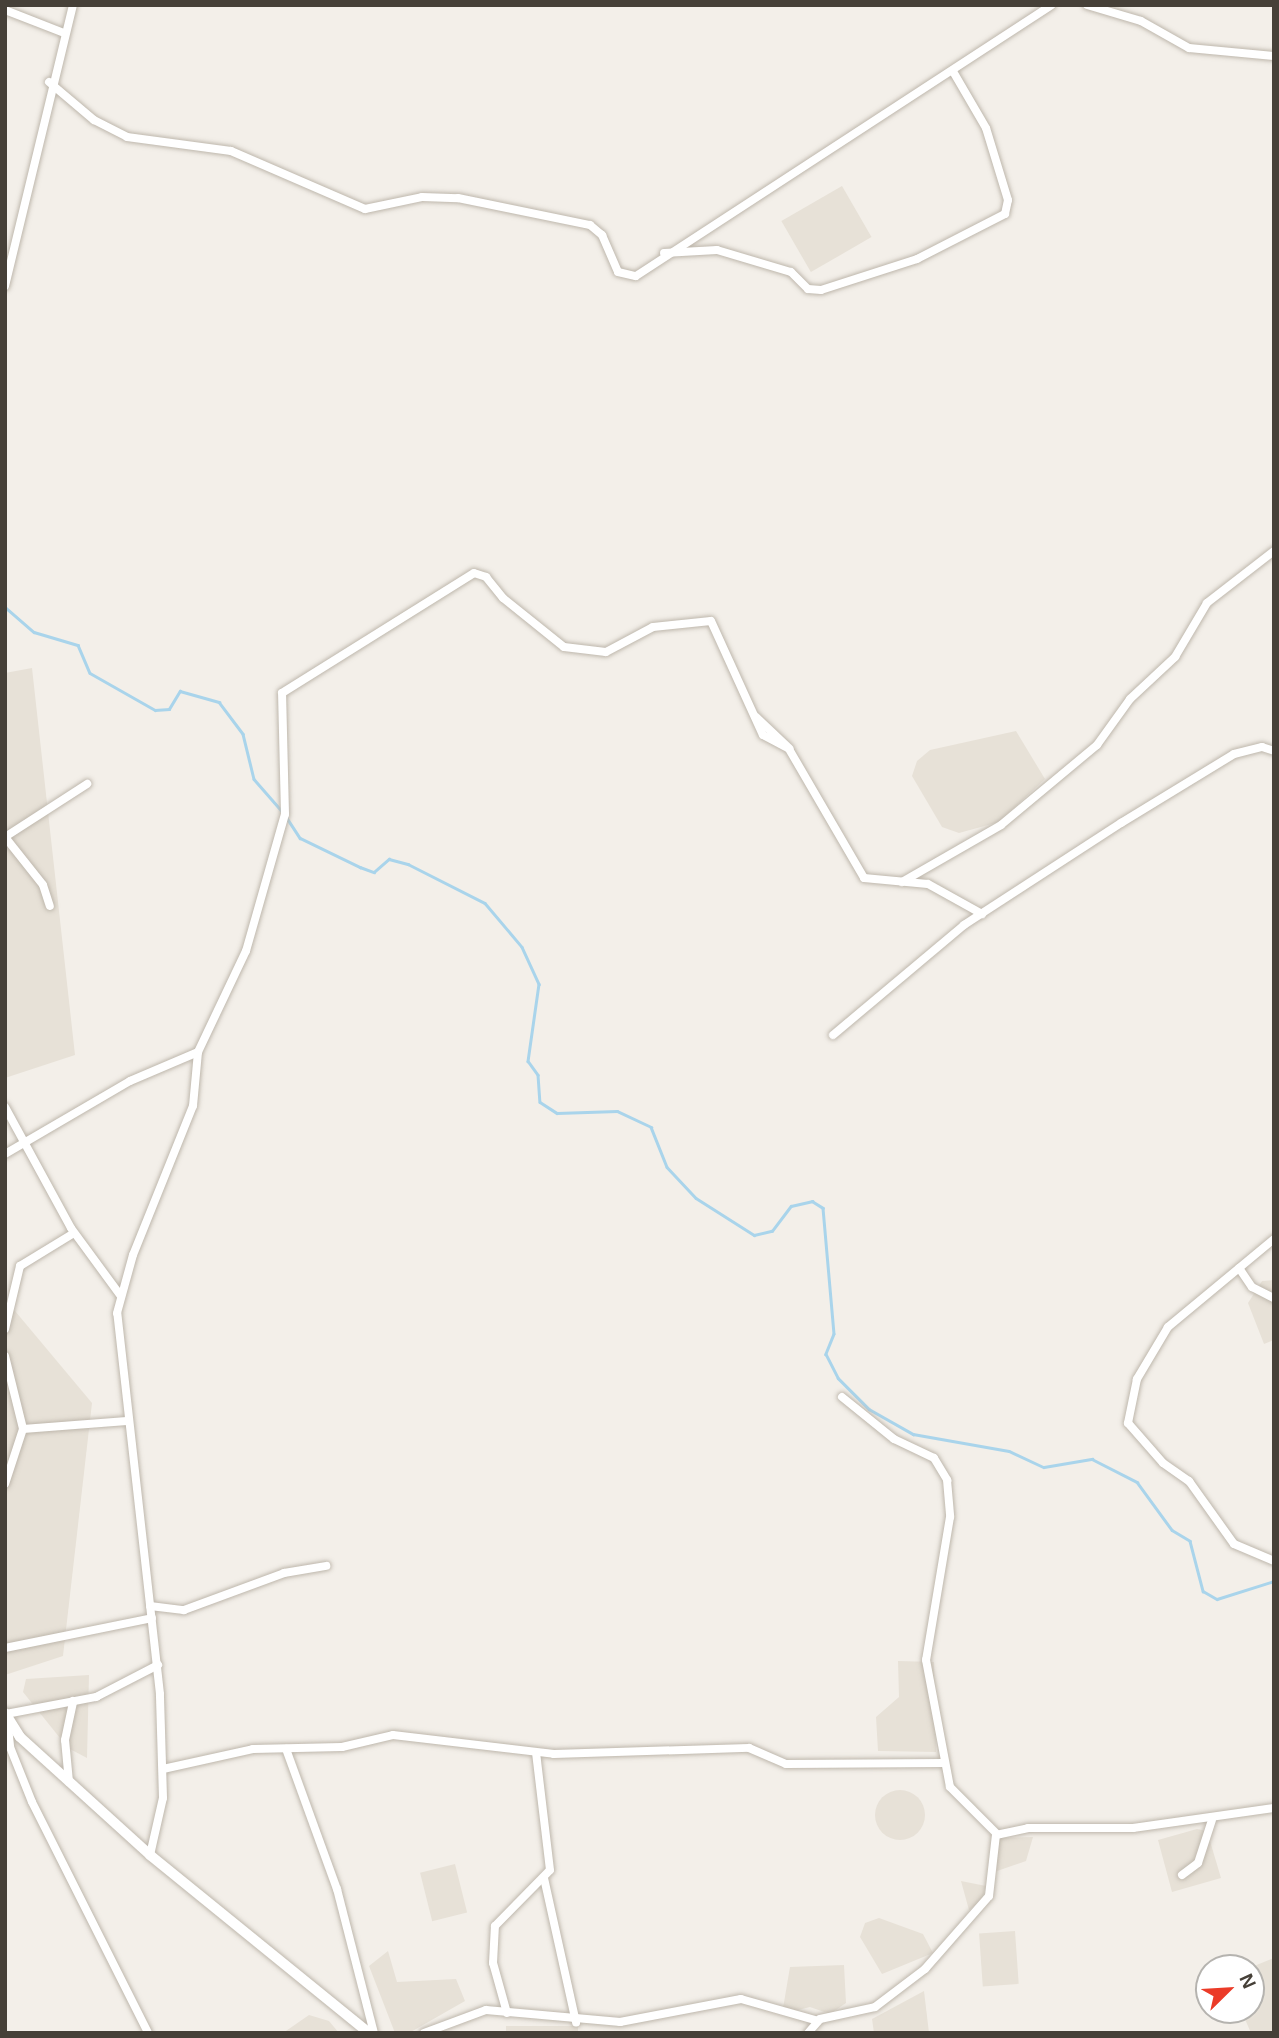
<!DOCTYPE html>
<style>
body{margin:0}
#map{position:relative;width:1279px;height:2038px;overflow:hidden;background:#f3efe9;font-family:Arial,sans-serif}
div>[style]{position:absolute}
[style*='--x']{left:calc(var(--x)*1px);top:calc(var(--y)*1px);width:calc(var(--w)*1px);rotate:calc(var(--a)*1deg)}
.residential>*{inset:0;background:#e7e1d7;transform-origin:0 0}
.round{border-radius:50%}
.stream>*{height:2.5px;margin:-1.25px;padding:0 1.25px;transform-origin:1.25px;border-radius:1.25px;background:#a9d4eb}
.roads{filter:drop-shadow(0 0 2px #beb7ac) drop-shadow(0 0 2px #beb7ac)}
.minor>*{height:8px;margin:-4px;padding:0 4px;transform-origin:4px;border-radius:4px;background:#fff}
.tertiary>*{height:10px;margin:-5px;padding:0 5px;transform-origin:5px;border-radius:5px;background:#fff}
span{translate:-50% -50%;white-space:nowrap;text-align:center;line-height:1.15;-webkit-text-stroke:6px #fff;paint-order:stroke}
.frame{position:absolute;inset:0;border:7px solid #464038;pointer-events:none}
.north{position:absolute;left:1195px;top:1954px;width:70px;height:70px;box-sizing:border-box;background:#fff;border:2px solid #b5b3af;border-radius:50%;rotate:66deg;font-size:19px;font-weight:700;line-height:28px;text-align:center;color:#464038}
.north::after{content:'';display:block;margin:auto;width:24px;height:32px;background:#eb3b28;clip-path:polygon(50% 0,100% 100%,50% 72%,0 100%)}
</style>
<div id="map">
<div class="residential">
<i style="left:842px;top:186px;width:59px;height:70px;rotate:60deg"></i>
<i style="clip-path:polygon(32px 668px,75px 1055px,5px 1078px,5px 673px)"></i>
<i style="clip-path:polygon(1016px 731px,1045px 779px,999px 822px,959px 833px,942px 827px,912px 776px,917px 761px,930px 750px)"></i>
<i style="clip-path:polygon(1274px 1280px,1274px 1340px,1264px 1344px,1248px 1303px,1262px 1281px)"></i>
<i style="clip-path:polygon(5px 1299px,92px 1403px,63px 1656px,5px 1675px)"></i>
<i style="clip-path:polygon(898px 1661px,934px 1662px,936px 1752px,878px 1751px,876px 1717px,899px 1697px)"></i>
<i style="clip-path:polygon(89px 1675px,87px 1758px,68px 1748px,23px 1692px,26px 1679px)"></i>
<i class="round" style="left:875px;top:1790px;width:50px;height:50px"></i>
<i style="clip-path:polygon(1197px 1829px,1207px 1831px,1221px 1878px,1172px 1892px,1158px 1840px)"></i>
<i style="clip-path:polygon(1033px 1837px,1026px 1861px,997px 1871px,996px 1838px)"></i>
<i style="left:455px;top:1864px;width:50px;height:36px;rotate:76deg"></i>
<i style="clip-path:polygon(961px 1881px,986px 1886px,982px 1900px,969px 1910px)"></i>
<i style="clip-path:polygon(879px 1918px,923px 1934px,933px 1953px,882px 1974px,860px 1937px,865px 1923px)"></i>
<i style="left:1015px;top:1931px;width:53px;height:36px;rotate:86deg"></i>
<i style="clip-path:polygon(388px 1951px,397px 1982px,456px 1979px,465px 2001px,409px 2033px,395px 2033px,369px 1966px)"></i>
<i style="clip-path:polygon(1274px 1958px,1274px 2033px,1251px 2033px,1241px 2010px,1251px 2010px,1249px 1968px)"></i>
<i style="clip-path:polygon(844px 1965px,846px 2003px,830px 2014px,810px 2007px,782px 2014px,790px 1967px)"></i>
<i style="clip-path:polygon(924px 1991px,929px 2033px,874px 2033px,872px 2019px)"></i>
<i style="clip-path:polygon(309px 2015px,329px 2021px,339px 2033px,283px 2033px)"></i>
<i style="left:506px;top:2026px;width:72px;height:8px"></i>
</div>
<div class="stream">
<i style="--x:5;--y:607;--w:38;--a:41"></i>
<i style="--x:34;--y:632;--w:46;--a:16.5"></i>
<i style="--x:78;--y:645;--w:30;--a:67"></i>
<i style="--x:90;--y:673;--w:75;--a:29.6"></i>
<i style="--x:155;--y:710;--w:14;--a:-4"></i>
<i style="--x:169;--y:709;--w:21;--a:-59"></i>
<i style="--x:180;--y:691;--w:41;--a:15.8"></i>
<i style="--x:219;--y:702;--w:40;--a:53"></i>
<i style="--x:243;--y:734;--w:46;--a:76.3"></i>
<i style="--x:254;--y:779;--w:41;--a:48.9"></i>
<i style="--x:287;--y:818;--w:24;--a:57"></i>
<i style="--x:300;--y:838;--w:67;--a:25.8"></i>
<i style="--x:360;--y:867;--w:15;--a:20"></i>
<i style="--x:374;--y:872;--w:20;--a:-41"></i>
<i style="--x:389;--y:859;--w:20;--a:15"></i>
<i style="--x:408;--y:864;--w:86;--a:26.9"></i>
<i style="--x:485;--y:903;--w:57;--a:49.9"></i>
<i style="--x:522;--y:947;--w:41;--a:65.3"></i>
<i style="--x:539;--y:984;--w:78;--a:98.1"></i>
<i style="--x:528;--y:1061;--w:17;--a:54"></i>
<i style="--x:538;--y:1075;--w:27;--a:86"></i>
<i style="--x:540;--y:1102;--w:20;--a:33"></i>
<i style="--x:557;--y:1113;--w:60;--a:-1.9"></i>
<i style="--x:617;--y:1111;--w:38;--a:25"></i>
<i style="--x:651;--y:1127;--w:43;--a:68.2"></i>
<i style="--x:667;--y:1167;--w:42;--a:46.9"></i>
<i style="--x:696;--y:1198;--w:69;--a:32.5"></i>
<i style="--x:754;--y:1235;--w:18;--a:-13"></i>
<i style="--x:772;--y:1231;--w:31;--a:-53"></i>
<i style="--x:791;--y:1206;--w:22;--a:-13"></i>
<i style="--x:812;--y:1201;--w:13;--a:32"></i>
<i style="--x:823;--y:1208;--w:126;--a:85"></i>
<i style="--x:834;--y:1334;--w:22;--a:112"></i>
<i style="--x:826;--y:1354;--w:27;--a:63"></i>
<i style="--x:838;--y:1378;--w:44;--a:45"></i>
<i style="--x:869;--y:1409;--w:51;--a:29.6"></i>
<i style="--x:913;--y:1434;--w:97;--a:10"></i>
<i style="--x:1009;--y:1451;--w:38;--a:25"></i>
<i style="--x:1044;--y:1467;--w:49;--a:-9.5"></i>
<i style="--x:1092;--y:1459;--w:51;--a:27.1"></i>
<i style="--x:1137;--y:1482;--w:59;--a:53.9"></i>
<i style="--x:1172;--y:1530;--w:21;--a:31"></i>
<i style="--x:1190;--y:1541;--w:52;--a:75.4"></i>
<i style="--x:1203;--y:1591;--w:16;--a:30"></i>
<i style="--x:1217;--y:1599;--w:60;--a:-17.5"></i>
</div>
<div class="roads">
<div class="minor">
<i style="--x:1087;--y:5;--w:56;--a:16.5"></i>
<i style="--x:1141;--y:21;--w:55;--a:29.4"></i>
<i style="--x:1189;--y:48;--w:85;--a:5.4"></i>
<i style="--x:5;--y:10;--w:63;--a:21.3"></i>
<i style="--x:49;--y:82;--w:59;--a:40.2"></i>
<i style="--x:94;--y:120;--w:37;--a:27"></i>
<i style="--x:127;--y:137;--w:105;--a:7.7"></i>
<i style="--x:231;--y:151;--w:146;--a:23.4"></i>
<i style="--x:365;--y:209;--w:58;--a:-11.9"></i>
<i style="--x:422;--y:197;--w:36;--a:2"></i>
<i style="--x:458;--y:198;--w:135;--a:11.6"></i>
<i style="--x:590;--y:225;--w:16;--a:40"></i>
<i style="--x:602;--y:235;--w:40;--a:66.6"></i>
<i style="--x:618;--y:272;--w:18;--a:13"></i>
<i style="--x:636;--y:276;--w:496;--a:-33.1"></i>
<i style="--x:664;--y:253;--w:53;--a:-3.2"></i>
<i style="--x:717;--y:250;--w:77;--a:16.6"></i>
<i style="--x:791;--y:272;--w:24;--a:45"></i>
<i style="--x:808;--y:289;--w:13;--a:4"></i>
<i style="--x:821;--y:290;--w:101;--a:-17.9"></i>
<i style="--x:917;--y:259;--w:99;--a:-27.1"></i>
<i style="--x:1005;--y:214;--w:14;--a:-78"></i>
<i style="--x:1008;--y:200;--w:75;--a:-107"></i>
<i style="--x:986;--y:128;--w:64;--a:-120.2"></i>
<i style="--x:5;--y:286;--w:289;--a:-76.4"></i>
<i style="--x:756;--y:717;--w:45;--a:43.2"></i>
<i style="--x:5;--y:837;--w:98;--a:-32.9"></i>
<i style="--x:5;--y:837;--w:61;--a:51.6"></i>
<i style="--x:43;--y:885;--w:22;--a:72"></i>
<i style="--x:902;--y:882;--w:114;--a:-29.9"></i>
<i style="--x:1001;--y:825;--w:125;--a:-39.8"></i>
<i style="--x:1097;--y:745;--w:57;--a:-54.3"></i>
<i style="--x:1130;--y:699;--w:62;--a:-43"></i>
<i style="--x:1175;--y:657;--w:63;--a:-59.3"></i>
<i style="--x:1207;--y:603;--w:85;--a:-37.8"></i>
<i style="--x:833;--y:1035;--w:171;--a:-40"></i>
<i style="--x:964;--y:925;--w:187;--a:-33"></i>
<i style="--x:1121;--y:823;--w:132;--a:-31.4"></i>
<i style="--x:1234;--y:754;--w:29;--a:-14"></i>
<i style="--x:1262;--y:747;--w:13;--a:18"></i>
<i style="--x:5;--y:1107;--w:138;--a:61.4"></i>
<i style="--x:71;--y:1228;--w:83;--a:53.8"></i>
<i style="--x:5;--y:1154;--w:145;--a:-30.3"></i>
<i style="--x:130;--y:1081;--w:74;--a:-23.1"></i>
<i style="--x:198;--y:1052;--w:112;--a:-64.6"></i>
<i style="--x:246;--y:951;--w:142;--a:-74.1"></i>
<i style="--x:285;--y:814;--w:121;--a:-91.4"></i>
<i style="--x:282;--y:693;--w:226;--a:-32"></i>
<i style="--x:474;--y:573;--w:13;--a:18"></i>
<i style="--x:486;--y:577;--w:27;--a:51"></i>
<i style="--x:503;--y:598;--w:78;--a:38.8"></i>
<i style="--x:564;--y:647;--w:42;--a:6.8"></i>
<i style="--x:606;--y:652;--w:53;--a:-28"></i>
<i style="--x:653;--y:627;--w:58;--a:-5.9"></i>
<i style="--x:711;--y:621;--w:125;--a:65.5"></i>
<i style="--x:763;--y:735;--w:30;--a:28"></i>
<i style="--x:789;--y:749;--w:149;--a:59.8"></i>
<i style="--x:864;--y:878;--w:64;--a:5.4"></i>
<i style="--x:928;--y:884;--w:62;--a:29.1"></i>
<i style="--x:1274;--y:1239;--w:138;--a:140.3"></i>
<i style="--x:1168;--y:1327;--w:61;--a:120.8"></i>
<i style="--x:1137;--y:1379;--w:45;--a:101.6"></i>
<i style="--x:1128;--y:1423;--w:53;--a:48.8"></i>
<i style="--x:1163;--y:1463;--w:32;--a:35"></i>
<i style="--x:1189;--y:1481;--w:77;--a:54.5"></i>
<i style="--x:1234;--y:1544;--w:43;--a:23"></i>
<i style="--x:1239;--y:1268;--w:23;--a:56"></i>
<i style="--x:1252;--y:1287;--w:25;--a:27"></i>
<i style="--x:5;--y:1329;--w:65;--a:-76.6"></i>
<i style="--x:20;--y:1266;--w:63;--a:-31.4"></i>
<i style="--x:5;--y:1356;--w:75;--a:76.1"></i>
<i style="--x:23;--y:1429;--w:104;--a:-4.4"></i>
<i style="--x:842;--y:1397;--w:67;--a:38.9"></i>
<i style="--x:894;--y:1439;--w:44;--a:25.4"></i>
<i style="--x:934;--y:1458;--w:26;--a:59"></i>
<i style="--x:947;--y:1480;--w:37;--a:85"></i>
<i style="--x:950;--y:1517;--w:145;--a:99.5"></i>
<i style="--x:926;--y:1660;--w:129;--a:79.3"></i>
<i style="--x:950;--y:1787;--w:66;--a:45"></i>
<i style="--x:5;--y:1484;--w:58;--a:-71.9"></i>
<i style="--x:150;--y:1606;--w:34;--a:7"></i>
<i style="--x:184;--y:1610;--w:107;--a:-20.3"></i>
<i style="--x:284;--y:1573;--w:43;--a:-9.5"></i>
<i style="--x:5;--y:1648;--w:150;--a:-11.5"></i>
<i style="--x:6;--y:1714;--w:92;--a:-10.7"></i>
<i style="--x:96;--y:1697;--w:70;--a:-27.3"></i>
<i style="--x:7;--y:1717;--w:30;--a:84"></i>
<i style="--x:10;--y:1747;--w:59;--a:68.2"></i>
<i style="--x:32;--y:1802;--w:258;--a:63.3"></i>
<i style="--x:286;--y:1749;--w:149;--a:70"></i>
<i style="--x:337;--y:1889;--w:149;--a:75.6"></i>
<i style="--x:163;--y:1769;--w:92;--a:-12.5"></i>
<i style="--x:253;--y:1749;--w:89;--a:-1.3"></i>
<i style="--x:342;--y:1747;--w:52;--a:-13.2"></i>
<i style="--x:393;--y:1735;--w:162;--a:6.7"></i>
<i style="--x:554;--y:1754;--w:195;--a:-1.8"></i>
<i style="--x:749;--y:1748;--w:40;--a:23.4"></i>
<i style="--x:786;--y:1764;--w:159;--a:-0.4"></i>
<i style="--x:69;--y:1782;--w:42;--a:-95.4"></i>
<i style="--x:65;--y:1740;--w:40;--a:-78"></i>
<i style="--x:150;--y:1855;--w:58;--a:-77.2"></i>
<i style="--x:163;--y:1798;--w:104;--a:-91.7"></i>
<i style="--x:160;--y:1694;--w:383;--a:-96.4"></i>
<i style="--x:117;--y:1313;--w:60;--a:-74.6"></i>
<i style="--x:133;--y:1255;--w:161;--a:-68.1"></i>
<i style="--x:193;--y:1106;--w:54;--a:-84.7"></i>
<i style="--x:1182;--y:1875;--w:20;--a:-37"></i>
<i style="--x:1198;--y:1863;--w:45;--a:-72"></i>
<i style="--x:544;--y:1878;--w:148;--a:77.5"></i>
<i style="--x:507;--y:2013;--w:52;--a:-105.6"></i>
<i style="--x:493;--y:1963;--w:37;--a:-87"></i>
<i style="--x:495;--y:1926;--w:78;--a:-45.5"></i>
<i style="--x:550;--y:1870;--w:118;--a:-96.8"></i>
<i style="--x:424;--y:2033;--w:66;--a:-20.4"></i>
<i style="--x:486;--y:2010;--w:135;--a:5.1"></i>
<i style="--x:620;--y:2022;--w:123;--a:-10.8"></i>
<i style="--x:741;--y:1999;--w:80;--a:15.9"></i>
<i style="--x:808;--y:2033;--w:18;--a:-49"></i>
<i style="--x:820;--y:2019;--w:56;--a:-12.3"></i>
<i style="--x:875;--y:2007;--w:63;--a:-37.2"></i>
<i style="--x:925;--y:1969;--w:97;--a:-48.8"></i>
<i style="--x:989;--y:1896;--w:61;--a:-83.5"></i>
<i style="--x:996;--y:1835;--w:33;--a:-12"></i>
<i style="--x:1028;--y:1828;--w:105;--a:0"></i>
<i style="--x:1133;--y:1828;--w:142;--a:-8.1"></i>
</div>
<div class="tertiary">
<i style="--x:5;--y:1713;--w:28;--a:58"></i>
<i style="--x:20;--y:1737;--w:176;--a:42.2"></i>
<i style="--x:150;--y:1855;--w:282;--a:39.1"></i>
</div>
</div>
<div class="frame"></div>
<div class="north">N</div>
</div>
